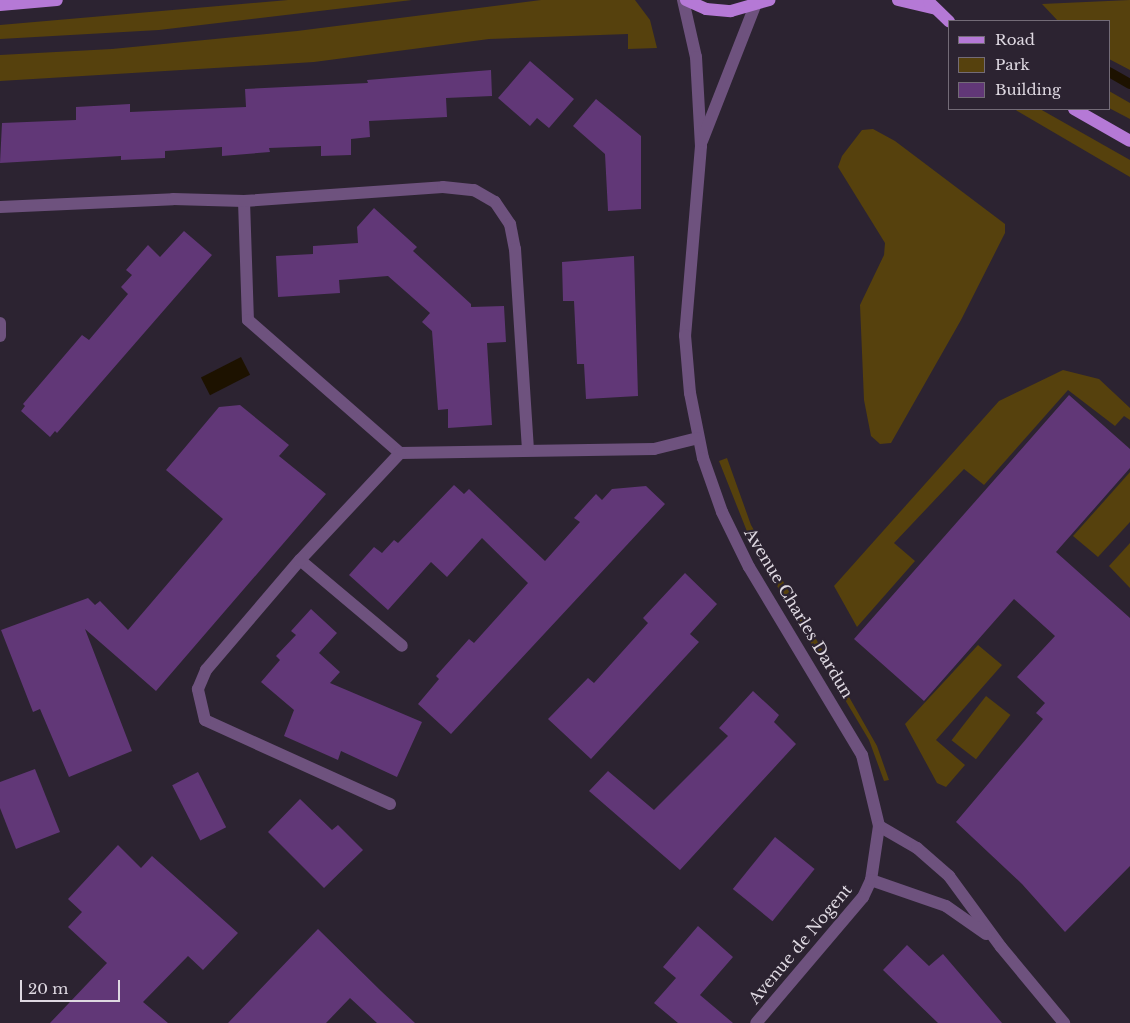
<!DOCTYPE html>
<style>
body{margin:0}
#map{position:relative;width:1130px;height:1023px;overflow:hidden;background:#2c2331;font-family:"Libre Baskerville",serif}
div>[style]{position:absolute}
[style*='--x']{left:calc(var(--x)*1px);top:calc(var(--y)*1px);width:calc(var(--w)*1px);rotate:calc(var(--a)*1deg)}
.green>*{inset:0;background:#56410d;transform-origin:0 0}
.water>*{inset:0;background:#1d1200;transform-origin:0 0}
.stream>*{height:10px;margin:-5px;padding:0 5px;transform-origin:5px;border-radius:5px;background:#1d1200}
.building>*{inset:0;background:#613777;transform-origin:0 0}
.minor>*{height:12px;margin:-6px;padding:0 6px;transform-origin:6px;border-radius:6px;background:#6e527e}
.major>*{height:12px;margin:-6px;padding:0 6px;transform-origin:6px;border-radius:6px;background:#b579d6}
span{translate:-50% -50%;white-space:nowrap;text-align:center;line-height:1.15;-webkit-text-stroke:4.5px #2c2331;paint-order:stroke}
.street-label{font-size:16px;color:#ded8e1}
.legend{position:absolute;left:948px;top:20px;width:162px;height:90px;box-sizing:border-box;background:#2c2331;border:1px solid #736b77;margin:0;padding:6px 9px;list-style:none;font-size:15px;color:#ded8e1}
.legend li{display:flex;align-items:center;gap:10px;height:25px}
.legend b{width:25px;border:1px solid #736b77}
.scale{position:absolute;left:20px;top:980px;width:100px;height:22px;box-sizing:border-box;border:2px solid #ded8e1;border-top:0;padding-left:6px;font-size:15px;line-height:18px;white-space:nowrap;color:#ded8e1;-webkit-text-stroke:4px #2c2331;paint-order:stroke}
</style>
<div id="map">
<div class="green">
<i style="clip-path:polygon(288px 0,412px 0,159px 30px,0 39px,0 25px)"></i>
<i style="clip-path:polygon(541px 0,635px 0,650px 20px,657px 48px,628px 49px,628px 34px,489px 39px,314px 62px,0 81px,0 55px,112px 49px,297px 31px)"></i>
<i style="clip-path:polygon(1130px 0,1130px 70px,1109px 59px,1109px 21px,1058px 21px,1042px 4px)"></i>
<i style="clip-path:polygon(1109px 91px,1130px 103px,1130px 119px,1109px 108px)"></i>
<i style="clip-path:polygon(1014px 109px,1040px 109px,1130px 160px,1130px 177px)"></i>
<i style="clip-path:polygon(873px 129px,895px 141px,1005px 224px,1005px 233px,961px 320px,891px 443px,880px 444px,871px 436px,864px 400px,860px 305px,884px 255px,885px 243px,838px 167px,842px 156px,862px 130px)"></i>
<i style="clip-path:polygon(1063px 370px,1099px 379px,1130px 408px,1130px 420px,1124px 416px,1115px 426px,1068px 390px,984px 485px,964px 469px,894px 543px,915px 561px,857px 627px,834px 586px,999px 401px)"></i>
<i style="clip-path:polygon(727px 458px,751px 525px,877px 746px,889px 780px,884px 781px,869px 740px,752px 544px,719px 461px)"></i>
<i style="clip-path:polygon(1130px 472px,1130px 522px,1098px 557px,1073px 536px)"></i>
<i style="clip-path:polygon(1130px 543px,1130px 588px,1109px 566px)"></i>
<i style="clip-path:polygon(978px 645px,1002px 665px,936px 740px,965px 765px,946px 787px,937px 783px,905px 724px)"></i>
<i style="left:986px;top:696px;width:31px;height:56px;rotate:38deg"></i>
</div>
<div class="water">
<i style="left:241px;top:357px;width:20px;height:45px;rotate:63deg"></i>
</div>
<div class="stream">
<i style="--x:1109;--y:72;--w:24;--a:30"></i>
</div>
<div class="building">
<i style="clip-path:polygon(530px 61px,574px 99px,549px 128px,537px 118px,530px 126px,498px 98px)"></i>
<i style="clip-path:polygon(491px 70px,492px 96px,446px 98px,447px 117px,369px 121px,370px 137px,351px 139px,351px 155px,321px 156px,321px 146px,269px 148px,270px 152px,222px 156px,222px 147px,165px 151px,165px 158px,121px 160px,121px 156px,0 163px,2px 123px,76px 120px,76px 107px,130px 104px,130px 112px,246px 107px,245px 89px,368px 83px,367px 80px)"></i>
<i style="clip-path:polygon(596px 99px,641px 136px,641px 209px,608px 211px,605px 154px,573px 126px)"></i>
<i style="clip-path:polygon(374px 208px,417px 247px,413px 251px,471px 304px,471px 307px,504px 306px,506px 342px,487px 343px,492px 425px,448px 428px,448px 409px,438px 410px,432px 331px,422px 322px,430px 313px,388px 276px,339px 280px,340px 293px,278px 297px,276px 256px,313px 254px,313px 246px,358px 243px,357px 227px)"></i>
<i style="clip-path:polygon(184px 231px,212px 255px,57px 433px,55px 431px,50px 437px,21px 411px,25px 406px,23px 404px,82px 335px,89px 340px,128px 294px,121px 287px,132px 275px,126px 270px,148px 245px,160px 257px)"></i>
<i style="clip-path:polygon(634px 256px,638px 396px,586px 399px,584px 364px,577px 364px,574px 301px,563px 301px,562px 262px)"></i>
<i style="clip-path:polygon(1069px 395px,1130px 449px,1130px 468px,1056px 552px,1130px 618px,1130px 866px,1065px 932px,1022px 884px,956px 822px,1043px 719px,1036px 713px,1045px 703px,1017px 677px,1055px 636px,1014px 599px,924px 701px,854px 639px)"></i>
<i style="clip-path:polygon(240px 405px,289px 445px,279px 456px,326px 494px,156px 691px,85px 629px,132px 751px,69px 777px,40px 709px,33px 712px,1px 630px,88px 598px,95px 605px,100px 601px,128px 630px,223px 519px,166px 470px,219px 407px)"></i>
<i style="clip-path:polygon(454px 485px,464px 494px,469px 489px,545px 561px,580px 522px,574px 518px,596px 494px,602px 500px,612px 489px,646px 486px,665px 504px,451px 734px,418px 704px,439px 679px,436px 676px,469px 639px,474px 643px,528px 583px,482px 538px,447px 577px,431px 562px,388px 610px,349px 575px,374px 547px,382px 553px,394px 540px,398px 543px)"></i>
<i style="clip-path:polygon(685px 573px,717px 604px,690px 634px,699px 642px,591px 759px,548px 719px,588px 678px,594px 683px,648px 623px,643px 618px)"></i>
<i style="clip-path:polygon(311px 609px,337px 633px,319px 653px,340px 672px,330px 683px,422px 722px,397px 777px,341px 751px,338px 760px,284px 736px,294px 710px,261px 682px,280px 660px,276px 656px,296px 635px,291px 631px)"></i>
<i style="clip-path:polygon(753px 691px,779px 715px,774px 722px,796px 744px,680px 870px,589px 791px,608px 771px,654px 810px,728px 736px,719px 728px)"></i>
<i style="clip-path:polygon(35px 769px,60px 832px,16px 849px,0 808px,0 782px)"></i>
<i style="left:198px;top:772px;width:62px;height:29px;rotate:63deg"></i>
<i style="clip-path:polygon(300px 799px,332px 830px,338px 825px,363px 850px,324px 888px,268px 832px)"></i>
<i style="left:775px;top:837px;width:51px;height:67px;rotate:39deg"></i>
<i style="clip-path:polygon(118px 845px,141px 868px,152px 856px,238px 933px,203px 970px,188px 956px,143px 1002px,168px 1023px,50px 1023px,107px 963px,68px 927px,82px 912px,68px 899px)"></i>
<i style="clip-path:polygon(698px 926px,733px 957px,700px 995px,733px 1023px,678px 1023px,654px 1003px,676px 978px,663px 967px)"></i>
<i style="clip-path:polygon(318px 929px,381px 991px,415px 1023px,377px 1023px,350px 998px,326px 1023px,228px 1023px)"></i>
<i style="clip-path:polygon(907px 945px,929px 966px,943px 954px,1002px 1023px,938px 1023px,883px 970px)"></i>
</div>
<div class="minor">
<i style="--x:683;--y:0;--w:58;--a:77.2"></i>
<i style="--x:696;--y:57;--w:89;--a:86.8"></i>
<i style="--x:701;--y:146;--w:190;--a:94.8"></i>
<i style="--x:685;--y:335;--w:58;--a:85.1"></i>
<i style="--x:690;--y:393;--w:66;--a:78.7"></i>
<i style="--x:703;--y:458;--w:57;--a:70.6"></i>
<i style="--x:722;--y:512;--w:61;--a:63.9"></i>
<i style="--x:749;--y:567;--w:219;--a:59"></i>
<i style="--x:862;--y:755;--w:73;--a:76.5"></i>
<i style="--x:879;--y:826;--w:55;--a:98.4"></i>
<i style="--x:871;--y:880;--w:19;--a:115"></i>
<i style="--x:863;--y:897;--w:165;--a:130.3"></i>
<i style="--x:702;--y:141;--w:145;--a:-68.6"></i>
<i style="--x:244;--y:201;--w:119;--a:88.1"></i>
<i style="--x:248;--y:320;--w:202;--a:41.2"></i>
<i style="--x:400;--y:453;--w:254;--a:-0.9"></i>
<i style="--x:654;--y:449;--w:45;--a:-14"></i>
<i style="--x:0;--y:207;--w:173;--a:-2.6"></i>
<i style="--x:173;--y:199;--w:71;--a:1.6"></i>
<i style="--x:244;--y:201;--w:199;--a:-4"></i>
<i style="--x:443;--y:187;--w:31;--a:6"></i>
<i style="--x:474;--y:190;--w:24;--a:30"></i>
<i style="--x:495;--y:202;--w:27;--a:56"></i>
<i style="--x:510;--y:224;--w:25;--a:79"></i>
<i style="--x:515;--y:249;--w:201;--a:86.3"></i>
<i style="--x:0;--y:323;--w:13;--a:90"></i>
<i style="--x:300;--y:560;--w:133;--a:40.1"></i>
<i style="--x:390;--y:804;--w:203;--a:-155.6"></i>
<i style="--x:205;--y:720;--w:32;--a:-103"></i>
<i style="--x:198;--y:689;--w:21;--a:-67"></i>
<i style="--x:206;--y:670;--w:145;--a:-49.5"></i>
<i style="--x:300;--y:560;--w:146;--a:-46.9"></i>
<i style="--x:879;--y:826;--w:44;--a:30.1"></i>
<i style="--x:917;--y:848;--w:43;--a:41.2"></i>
<i style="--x:949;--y:876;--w:88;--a:53.8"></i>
<i style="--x:1001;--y:947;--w:99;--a:50.3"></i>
<i style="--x:871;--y:880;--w:79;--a:19.1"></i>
<i style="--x:946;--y:906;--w:49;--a:35"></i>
</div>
<div class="major">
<i style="--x:686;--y:0;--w:22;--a:24"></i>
<i style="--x:706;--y:9;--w:25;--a:5"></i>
<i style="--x:731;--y:11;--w:40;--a:-16"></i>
<i style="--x:898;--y:0;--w:37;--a:13"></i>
<i style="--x:929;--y:2;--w:28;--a:44"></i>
<i style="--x:0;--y:5;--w:57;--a:-5"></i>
<i style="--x:1074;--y:109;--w:64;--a:29.7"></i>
</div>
<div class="street-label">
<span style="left:799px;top:613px;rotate:59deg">Avenue Charles Dardun</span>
<span style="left:800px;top:944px;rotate:-50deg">Avenue de Nogent</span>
</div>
<ul class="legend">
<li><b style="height:6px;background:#b579d6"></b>Road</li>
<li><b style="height:14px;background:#56410d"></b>Park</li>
<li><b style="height:14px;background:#613777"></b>Building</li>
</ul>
<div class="scale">20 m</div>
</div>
